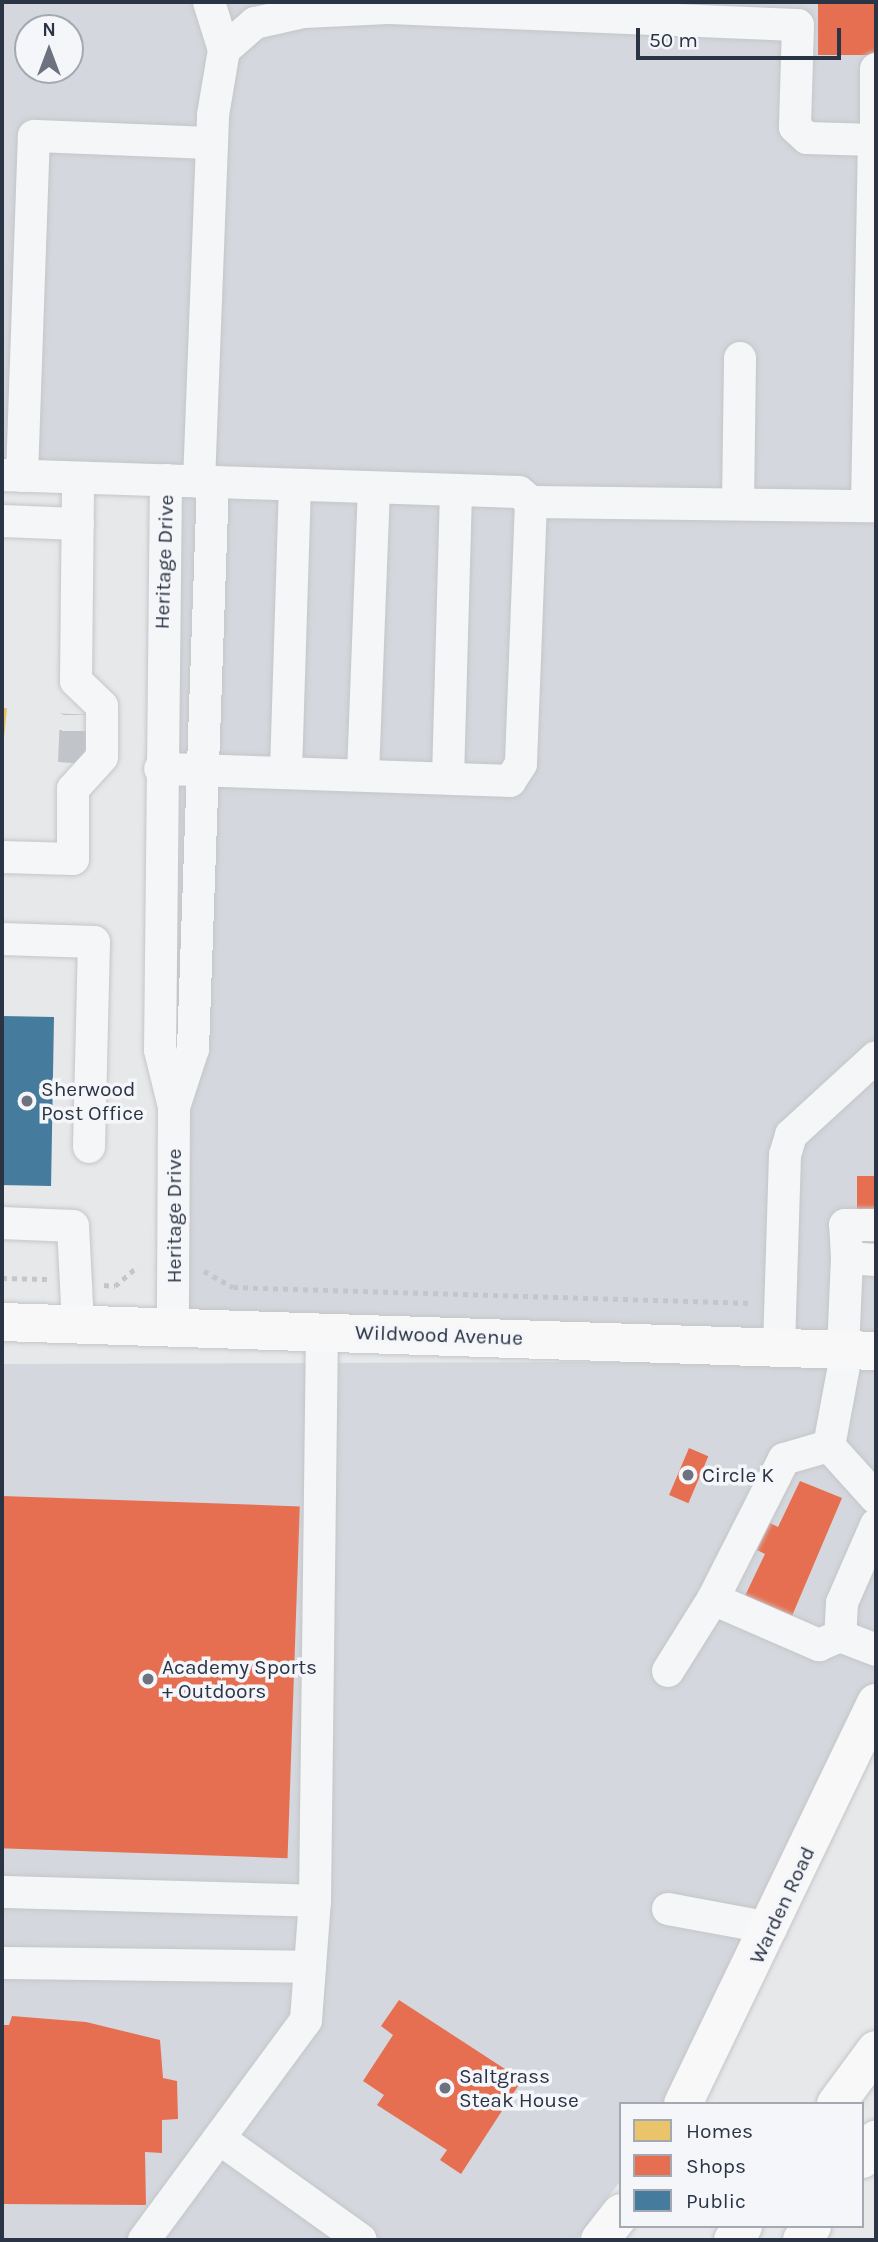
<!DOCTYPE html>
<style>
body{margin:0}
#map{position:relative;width:878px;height:2242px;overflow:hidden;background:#e6e8ea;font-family:Karla,sans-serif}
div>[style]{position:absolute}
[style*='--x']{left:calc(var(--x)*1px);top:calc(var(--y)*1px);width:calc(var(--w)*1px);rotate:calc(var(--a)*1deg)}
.built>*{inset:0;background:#d4d7dd}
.homes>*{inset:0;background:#e9c46a}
.shops>*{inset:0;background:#e76f51;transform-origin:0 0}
.public>*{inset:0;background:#457b9d;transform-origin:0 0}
.minor-tunnel>*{height:32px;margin-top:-16px;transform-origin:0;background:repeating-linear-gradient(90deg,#c1c4c9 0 32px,transparent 0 48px)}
.path>*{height:4.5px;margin-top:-2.25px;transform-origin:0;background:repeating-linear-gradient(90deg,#c5c6ca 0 5px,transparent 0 10px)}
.roads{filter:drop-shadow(0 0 2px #c4c6c8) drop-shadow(0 0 2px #c4c6c8)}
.minor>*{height:32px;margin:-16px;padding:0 16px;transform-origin:16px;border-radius:16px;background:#f5f6f7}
.major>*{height:38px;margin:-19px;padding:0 19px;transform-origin:19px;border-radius:19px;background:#f8f8f8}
.highway>*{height:38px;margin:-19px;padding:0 19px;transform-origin:19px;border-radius:19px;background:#f8f8f8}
.dots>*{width:19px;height:19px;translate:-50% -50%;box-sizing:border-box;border:4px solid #f4f6f9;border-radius:50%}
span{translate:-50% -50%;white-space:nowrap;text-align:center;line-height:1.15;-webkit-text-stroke:7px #f4f6f9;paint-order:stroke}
.street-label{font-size:21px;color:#2b3445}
.poi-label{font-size:21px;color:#2b3445}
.left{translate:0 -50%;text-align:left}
.frame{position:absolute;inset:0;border:4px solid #2b3445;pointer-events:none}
.legend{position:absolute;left:619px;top:2102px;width:245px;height:126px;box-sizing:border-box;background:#f4f6f9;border:2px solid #a4a8b1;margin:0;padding:9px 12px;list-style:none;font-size:21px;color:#2b3445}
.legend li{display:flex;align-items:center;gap:14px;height:35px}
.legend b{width:35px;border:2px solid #a4a8b1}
.north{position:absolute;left:14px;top:14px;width:70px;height:70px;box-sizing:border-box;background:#f4f6f9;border:2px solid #a4a8b1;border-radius:50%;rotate:0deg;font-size:19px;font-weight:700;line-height:28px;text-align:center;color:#2b3445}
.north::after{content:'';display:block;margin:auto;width:24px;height:32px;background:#6c737f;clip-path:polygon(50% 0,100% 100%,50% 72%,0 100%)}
.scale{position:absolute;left:636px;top:28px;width:205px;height:32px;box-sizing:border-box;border:4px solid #2b3445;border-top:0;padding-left:9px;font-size:21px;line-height:24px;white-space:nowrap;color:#2b3445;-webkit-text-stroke:5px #f4f6f9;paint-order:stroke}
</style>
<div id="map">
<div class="built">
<i style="clip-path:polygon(evenodd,2px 2px,876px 2px,876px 1351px,173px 1326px,166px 480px,2px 475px,2px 2px,28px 28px,70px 28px,70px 70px,28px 70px,28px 28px)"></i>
<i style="clip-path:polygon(876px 1361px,876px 1731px,678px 2104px,621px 2104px,621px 2180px,576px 2240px,2px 2240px,2px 1364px)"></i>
</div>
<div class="homes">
<i style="clip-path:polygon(2px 708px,7px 708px,2px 758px)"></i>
</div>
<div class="shops">
<i style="left:818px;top:2px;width:58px;height:53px"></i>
<i style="left:857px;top:1176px;width:19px;height:40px"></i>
<i style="left:689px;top:1448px;width:21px;height:51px;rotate:23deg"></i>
<i style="clip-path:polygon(800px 1481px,842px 1498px,789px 1623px,743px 1600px,765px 1554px,757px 1550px,770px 1523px,778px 1527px)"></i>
<i style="left:2px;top:1496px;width:298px;height:352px;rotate:2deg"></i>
<i style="clip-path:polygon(399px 2000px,522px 2080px,461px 2174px,440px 2160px,447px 2150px,377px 2105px,384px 2095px,363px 2081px,393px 2035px,381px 2026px)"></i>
<i style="clip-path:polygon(12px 2016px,86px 2022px,160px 2040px,163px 2078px,177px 2081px,178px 2119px,162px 2120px,162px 2153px,145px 2152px,146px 2205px,2px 2204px,2px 2025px,9px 2025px)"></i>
</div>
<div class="public">
<i style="left:2px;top:1016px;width:52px;height:169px;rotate:1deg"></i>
</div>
<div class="minor-tunnel">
<i style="--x:74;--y:763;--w:49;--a:-87.7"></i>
</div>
<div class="path">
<i style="--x:204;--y:1271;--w:33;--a:29"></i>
<i style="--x:233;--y:1287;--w:520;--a:1.76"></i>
<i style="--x:2;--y:1278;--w:45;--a:1.3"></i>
<i style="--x:104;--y:1285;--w:11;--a:5"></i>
<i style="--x:115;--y:1286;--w:30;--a:-41"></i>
</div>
<div class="roads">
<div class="minor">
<i style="--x:209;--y:2;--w:50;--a:72.6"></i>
<i style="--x:388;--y:8;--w:410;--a:2.4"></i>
<i style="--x:798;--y:25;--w:102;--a:91.7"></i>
<i style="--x:795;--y:127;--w:16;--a:43"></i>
<i style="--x:807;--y:138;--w:67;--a:1.7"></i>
<i style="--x:874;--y:140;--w:366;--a:91.1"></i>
<i style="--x:876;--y:69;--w:71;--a:90"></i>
<i style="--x:2;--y:475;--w:517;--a:1.88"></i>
<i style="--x:519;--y:492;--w:16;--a:40"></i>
<i style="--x:531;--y:502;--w:262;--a:92.2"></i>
<i style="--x:521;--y:764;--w:20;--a:123"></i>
<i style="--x:510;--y:781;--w:350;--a:-178"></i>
<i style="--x:22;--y:476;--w:340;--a:-88"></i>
<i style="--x:34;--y:136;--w:178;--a:2.3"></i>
<i style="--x:166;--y:480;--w:570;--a:90.6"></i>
<i style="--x:160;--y:1050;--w:59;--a:76.2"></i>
<i style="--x:174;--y:1107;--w:219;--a:90.3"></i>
<i style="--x:199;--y:482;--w:367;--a:-87.8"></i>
<i style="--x:213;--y:115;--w:66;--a:-80.4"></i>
<i style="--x:224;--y:50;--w:41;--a:-41.1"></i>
<i style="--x:255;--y:23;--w:50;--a:-12.7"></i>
<i style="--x:304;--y:12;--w:84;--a:-2.7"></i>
<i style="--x:388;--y:8;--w:6;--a:-90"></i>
<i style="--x:531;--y:502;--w:345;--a:0.7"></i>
<i style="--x:738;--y:504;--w:146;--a:-89.2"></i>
<i style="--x:2;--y:521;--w:76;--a:2.3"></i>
<i style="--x:286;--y:771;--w:286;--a:-88.2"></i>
<i style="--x:363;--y:774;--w:286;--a:-87.8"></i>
<i style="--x:448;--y:778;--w:288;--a:-88.4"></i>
<i style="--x:2;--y:857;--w:71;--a:1.6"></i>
<i style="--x:73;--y:859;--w:70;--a:-90"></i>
<i style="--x:73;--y:789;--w:43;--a:-47.8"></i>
<i style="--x:102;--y:757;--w:51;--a:-90"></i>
<i style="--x:102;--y:706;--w:36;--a:-136"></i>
<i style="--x:76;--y:681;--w:203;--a:-89.4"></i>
<i style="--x:2;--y:939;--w:92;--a:1.9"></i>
<i style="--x:94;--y:942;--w:205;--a:91.4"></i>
<i style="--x:174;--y:1107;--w:61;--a:-71.9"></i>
<i style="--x:193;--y:1049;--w:566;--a:-87.98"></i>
<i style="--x:2;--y:1223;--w:71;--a:2.4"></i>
<i style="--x:73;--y:1226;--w:98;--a:87.1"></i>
<i style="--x:847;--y:1258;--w:33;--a:-93"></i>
<i style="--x:845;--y:1225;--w:31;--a:0"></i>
<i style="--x:779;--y:1346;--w:191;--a:-88.2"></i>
<i style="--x:785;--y:1155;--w:21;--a:-73"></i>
<i style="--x:791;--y:1135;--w:115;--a:-42.5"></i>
<i style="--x:843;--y:1350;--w:92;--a:-87.5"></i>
<i style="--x:847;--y:1258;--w:29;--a:4"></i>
<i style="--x:829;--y:1446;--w:70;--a:47.9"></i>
<i style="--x:876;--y:1525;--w:85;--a:113.6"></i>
<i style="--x:842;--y:1603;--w:33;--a:93"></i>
<i style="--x:840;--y:1636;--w:39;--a:21"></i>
<i style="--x:713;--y:1599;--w:116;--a:23.5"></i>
<i style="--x:819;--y:1645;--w:23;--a:-23"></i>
<i style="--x:668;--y:1671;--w:85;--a:-58"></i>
<i style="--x:713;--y:1599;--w:157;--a:-63.1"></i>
<i style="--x:784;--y:1459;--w:47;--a:-16.1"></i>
<i style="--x:829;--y:1446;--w:98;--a:-79.4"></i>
<i style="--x:2;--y:1892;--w:313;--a:1.6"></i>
<i style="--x:668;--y:1909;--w:105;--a:10.5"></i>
<i style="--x:2;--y:1963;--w:308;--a:0.7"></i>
<i style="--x:220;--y:2139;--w:173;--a:35.6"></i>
<i style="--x:144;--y:2240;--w:273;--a:-53.6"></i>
<i style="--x:306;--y:2020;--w:119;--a:-85.7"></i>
<i style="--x:315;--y:1901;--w:570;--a:-89.3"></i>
</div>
<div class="major">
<i style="--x:2;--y:1322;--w:874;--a:1.9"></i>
<i style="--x:683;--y:2104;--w:445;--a:-64.3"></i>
<i style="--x:600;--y:2240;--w:34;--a:-52"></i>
</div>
<div class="highway">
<i style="--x:836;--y:2104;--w:67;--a:-53.5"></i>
<i style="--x:862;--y:2159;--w:24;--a:-54"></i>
<i style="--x:733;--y:2240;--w:17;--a:-54"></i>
<i style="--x:802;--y:2240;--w:17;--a:-54"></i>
</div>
</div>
<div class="dots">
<i style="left:27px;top:1101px;background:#6c737f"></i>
<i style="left:688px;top:1475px;background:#6c737f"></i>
<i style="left:148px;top:1679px;background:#6c737f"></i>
<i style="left:445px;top:2088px;background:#6c737f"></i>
</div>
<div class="street-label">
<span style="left:164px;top:562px;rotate:-88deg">Heritage Drive</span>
<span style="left:174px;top:1216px;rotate:-90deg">Heritage Drive</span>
<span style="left:439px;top:1335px;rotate:2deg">Wildwood Avenue</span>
<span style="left:782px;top:1905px;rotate:-65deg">Warden Road</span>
</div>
<div class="poi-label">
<span class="left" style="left:41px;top:1101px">Sherwood<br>Post Office</span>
<span class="left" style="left:702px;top:1475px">Circle K</span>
<span class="left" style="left:162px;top:1679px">Academy Sports<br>+ Outdoors</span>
<span class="left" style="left:459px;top:2088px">Saltgrass<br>Steak House</span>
</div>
<div class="frame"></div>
<ul class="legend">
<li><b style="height:19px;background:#e9c46a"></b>Homes</li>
<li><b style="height:19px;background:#e76f51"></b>Shops</li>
<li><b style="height:19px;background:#457b9d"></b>Public</li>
</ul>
<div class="north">N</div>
<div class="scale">50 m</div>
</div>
